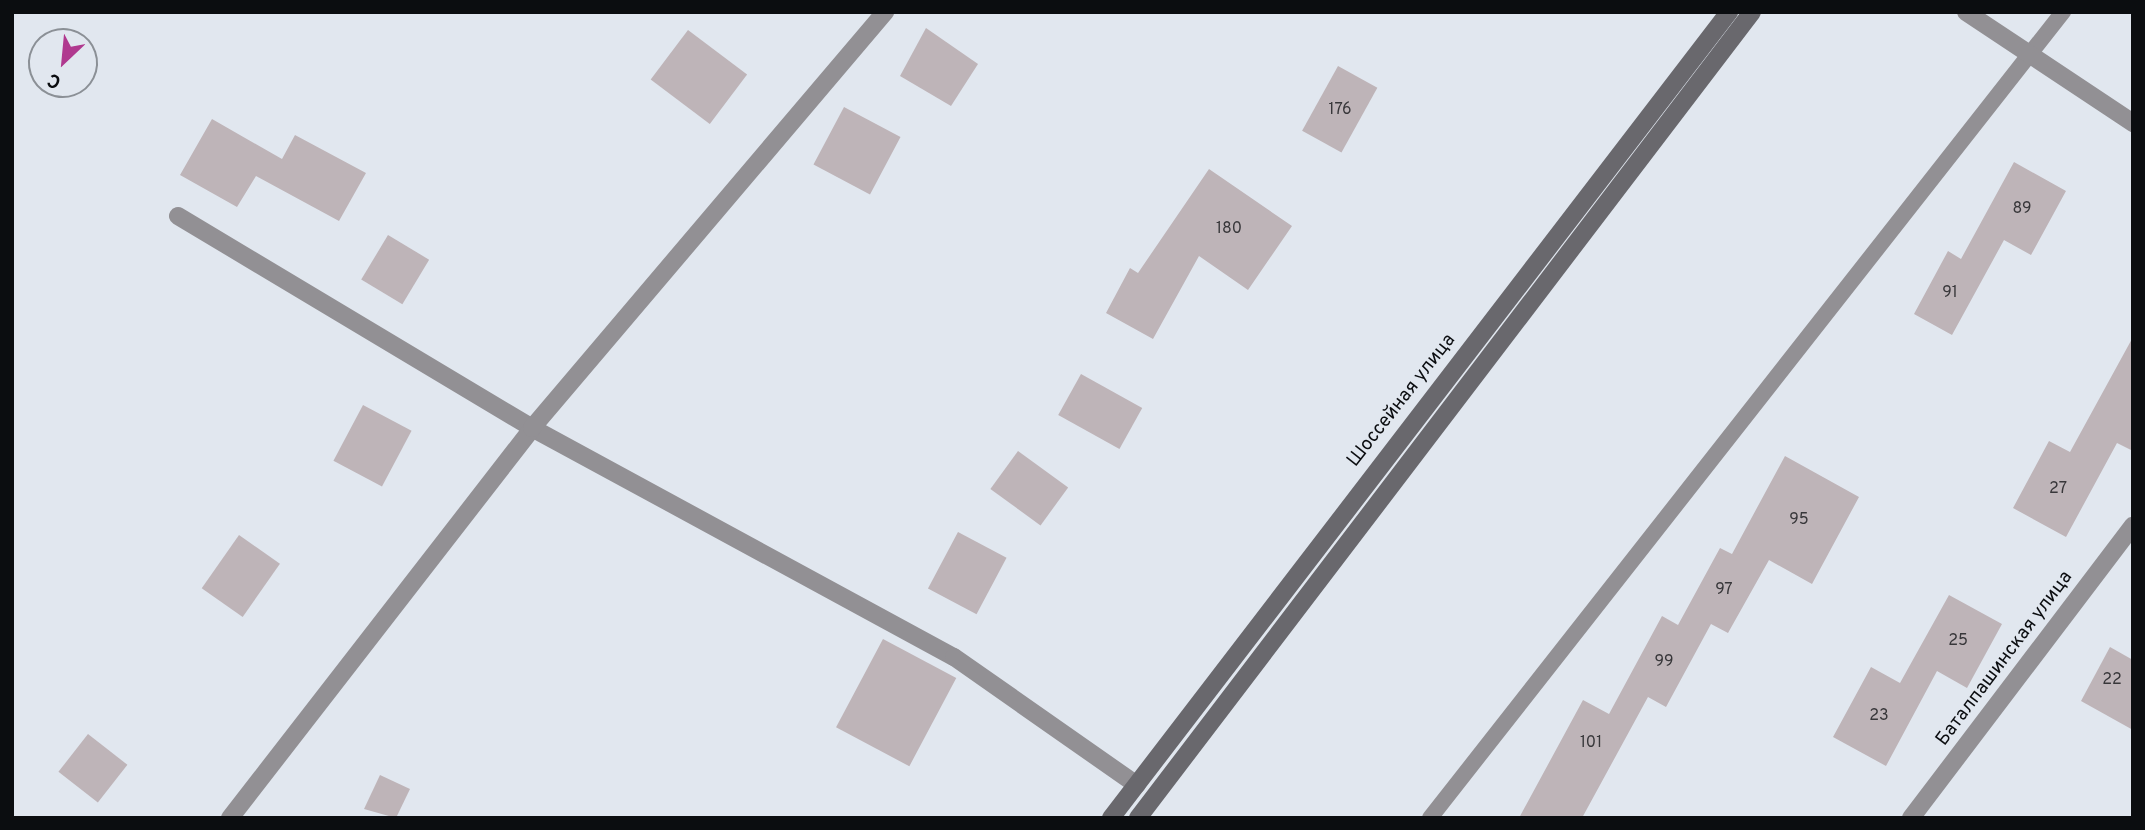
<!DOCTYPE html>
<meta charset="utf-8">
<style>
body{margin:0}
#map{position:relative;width:2145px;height:830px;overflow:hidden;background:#e1e7ef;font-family:Overpass,sans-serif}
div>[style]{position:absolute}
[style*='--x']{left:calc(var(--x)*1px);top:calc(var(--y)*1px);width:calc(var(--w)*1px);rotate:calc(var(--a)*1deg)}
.building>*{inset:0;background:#beb4b8;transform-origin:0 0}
.lane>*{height:16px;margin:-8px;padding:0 8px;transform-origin:8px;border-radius:8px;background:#929094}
.street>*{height:18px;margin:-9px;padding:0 9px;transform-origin:9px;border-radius:9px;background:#929094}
.secondary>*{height:18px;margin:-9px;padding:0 9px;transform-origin:9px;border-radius:9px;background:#69686d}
span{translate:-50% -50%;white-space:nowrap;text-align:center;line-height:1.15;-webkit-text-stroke:5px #e1e7ef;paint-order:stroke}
.number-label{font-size:16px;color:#38373a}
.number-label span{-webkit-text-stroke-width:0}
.street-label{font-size:19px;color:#0b0d10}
.frame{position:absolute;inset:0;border:14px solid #0b0d10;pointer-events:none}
.north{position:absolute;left:28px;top:28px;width:70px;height:70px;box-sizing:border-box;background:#e1e7ef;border:2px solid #8b9096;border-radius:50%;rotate:206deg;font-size:19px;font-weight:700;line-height:28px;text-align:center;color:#0b0d10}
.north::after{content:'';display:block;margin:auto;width:24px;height:32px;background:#b0398f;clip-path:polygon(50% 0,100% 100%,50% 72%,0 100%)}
</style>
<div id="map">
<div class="building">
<i style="clip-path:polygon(926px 28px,978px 64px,951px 106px,900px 76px)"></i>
<i style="left:688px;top:30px;width:74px;height:62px;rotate:37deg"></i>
<i style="left:1338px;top:66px;width:45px;height:74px;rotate:29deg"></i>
<i style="left:844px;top:107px;width:64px;height:65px;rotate:28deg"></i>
<i style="clip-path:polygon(212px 119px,282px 159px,295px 135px,366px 173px,339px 221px,256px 176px,237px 207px,180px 175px)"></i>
<i style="clip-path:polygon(2014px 162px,2066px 191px,2031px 255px,2004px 240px,1952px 335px,1914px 314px,1948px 251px,1961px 259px)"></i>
<i style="clip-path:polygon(1209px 169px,1292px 226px,1248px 290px,1199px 256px,1153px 339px,1106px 313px,1130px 268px,1138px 273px)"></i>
<i style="left:388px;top:235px;width:48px;height:52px;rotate:31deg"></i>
<i style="clip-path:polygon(2133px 337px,2133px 451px,2117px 443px,2066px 537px,2013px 508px,2049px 441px,2070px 452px)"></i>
<i style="left:1081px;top:374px;width:70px;height:47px;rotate:29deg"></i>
<i style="left:363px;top:405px;width:55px;height:63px;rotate:28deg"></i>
<i style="left:1018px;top:451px;width:62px;height:47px;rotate:36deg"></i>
<i style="clip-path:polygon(1785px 456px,1859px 497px,1812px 584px,1769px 560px,1728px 633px,1711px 624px,1666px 707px,1648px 697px,1582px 818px,1519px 818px,1583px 700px,1609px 714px,1662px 616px,1678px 625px,1720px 548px,1732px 554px)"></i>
<i style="left:958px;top:532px;width:55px;height:64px;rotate:28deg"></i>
<i style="left:239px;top:535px;width:50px;height:65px;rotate:35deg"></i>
<i style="clip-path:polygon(1949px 595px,2002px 624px,1967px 688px,1937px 671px,1886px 766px,1833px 737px,1871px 667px,1900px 683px)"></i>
<i style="left:883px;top:639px;width:83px;height:100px;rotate:28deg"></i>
<i style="clip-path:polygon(2110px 647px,2133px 660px,2133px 730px,2081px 701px)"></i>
<i style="left:88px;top:734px;width:50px;height:48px;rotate:38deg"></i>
<i style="clip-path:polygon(380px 775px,410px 789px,396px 818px,364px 809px)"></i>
</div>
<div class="lane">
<i style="--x:1430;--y:818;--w:1025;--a:-51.86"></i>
</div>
<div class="street">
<i style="--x:1966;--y:12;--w:201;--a:33.6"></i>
<i style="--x:178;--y:216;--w:413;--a:30.9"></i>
<i style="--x:532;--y:428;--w:480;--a:28.5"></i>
<i style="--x:954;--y:657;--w:223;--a:35"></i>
<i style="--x:230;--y:818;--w:493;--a:-52.2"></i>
<i style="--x:532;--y:428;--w:546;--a:-49.68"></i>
<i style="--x:1911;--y:818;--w:367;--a:-52.8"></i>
</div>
<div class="secondary">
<i style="--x:1111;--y:818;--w:1016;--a:-52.52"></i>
<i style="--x:1138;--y:818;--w:1013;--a:-52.7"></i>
</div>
<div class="number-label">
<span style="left:1340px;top:110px">176</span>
<span style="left:2022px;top:209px">89</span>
<span style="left:1229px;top:229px">180</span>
<span style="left:1950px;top:293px">91</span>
<span style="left:2058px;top:489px">27</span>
<span style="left:1799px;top:520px">95</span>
<span style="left:1724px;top:590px">97</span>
<span style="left:1958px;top:641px">25</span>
<span style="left:1664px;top:662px">99</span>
<span style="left:2112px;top:680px">22</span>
<span style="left:1879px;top:716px">23</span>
<span style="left:1591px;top:743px">101</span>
</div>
<div class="street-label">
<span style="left:1402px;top:401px;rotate:-52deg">Шоссейная улица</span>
<span style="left:2005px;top:659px;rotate:-53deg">Баталпашинская улица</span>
</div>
<div class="frame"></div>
<div class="north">С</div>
</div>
